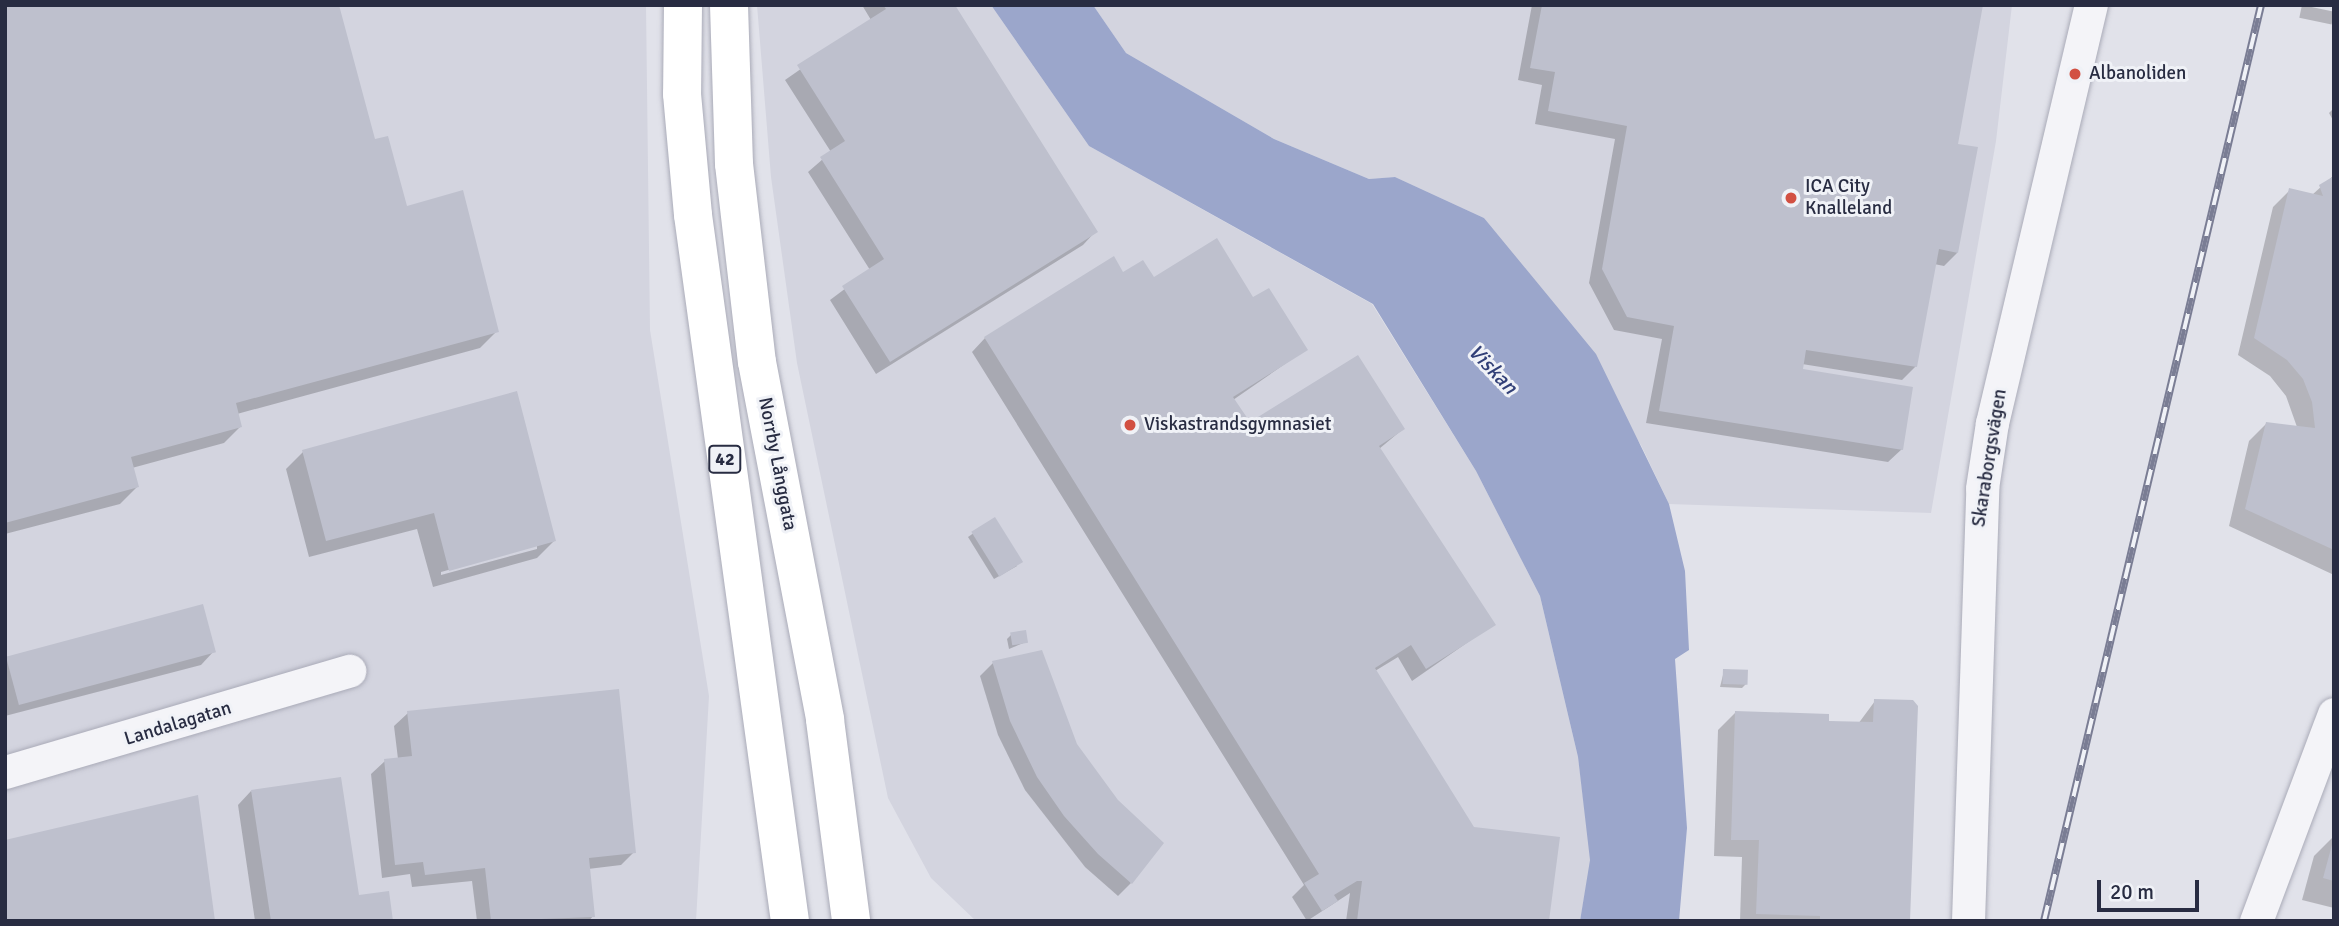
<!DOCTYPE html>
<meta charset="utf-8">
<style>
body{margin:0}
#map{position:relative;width:2339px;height:926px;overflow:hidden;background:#e1e2ea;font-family:Signika,sans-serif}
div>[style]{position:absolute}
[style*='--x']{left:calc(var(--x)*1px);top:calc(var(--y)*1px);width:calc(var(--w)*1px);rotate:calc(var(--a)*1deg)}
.built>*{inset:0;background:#d3d4df}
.water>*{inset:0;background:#9ba6cb}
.shadow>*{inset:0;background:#0003;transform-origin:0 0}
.building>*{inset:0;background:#bec0cd;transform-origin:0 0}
.roads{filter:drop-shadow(0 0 2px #aaabb8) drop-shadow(0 0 2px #aaabb8)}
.minor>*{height:33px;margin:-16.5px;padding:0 16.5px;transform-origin:16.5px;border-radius:16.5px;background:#f4f4f8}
.major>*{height:38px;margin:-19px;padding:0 19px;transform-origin:19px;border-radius:19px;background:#fff}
.rail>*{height:8px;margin-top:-4px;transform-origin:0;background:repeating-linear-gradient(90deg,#f0f2f7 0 16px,#7a7d94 0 32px);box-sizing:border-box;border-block:2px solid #7a7d94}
.dots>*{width:19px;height:19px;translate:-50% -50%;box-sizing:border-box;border:4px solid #f0f2f7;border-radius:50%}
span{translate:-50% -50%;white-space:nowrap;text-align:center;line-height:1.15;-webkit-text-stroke:6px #f0f2f7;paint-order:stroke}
.shield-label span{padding:2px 5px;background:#f0f2f7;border:2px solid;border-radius:5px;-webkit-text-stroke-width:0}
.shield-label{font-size:18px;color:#282c42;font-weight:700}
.poi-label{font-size:19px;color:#282c42}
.left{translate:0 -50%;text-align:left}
.street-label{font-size:19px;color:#282c42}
.water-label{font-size:21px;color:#313f77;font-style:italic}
.frame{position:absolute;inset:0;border:7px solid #282c42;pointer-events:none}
.scale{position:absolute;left:2097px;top:880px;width:102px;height:32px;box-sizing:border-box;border:4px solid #282c42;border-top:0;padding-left:9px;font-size:21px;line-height:24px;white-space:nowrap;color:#282c42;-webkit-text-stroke:5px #f0f2f7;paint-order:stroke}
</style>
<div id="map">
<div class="built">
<i style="clip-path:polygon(5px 5px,646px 5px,650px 330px,709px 696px,696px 921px,5px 921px)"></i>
<i style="clip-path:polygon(757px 5px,991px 5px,1089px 146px,1372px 304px,1476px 471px,1540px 596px,1578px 757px,1591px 860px,1580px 921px,976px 921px,931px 878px,888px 798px,797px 363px,771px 177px)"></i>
<i style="clip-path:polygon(1093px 5px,2012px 5px,1996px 141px,1931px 513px,1669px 504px,1641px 445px,1484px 218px,1395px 177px,1369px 179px,1274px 139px,1126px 53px)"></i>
</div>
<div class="water">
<i style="clip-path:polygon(991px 5px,1093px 5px,1126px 53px,1274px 139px,1369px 179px,1395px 177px,1484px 218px,1596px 354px,1669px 504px,1685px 571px,1689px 650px,1675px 659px,1687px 828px,1679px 921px,1580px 921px,1590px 860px,1578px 757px,1540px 596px,1476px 471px,1373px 304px,1089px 146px)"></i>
</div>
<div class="shadow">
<i style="clip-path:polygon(5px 5px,373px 141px,406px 208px,497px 331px,480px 348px,237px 414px,241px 426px,224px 443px,132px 468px,137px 487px,120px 504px,5px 534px)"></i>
<i style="clip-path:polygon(862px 5px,953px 5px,1096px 231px,1083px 245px,876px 374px,830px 300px,870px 270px,808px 172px,831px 152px,785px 80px,871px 20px)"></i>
<i style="clip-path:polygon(1532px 5px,1982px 5px,1956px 145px,1957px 253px,1944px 266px,1934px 264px,1916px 366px,1902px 380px,1802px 364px,1801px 370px,1902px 449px,1888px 462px,1646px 423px,1662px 339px,1614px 330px,1589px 283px,1615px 139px,1535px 124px,1542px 85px,1518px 80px)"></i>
<i style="left:2302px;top:5px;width:33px;height:13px;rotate:12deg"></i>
<i style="clip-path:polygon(2334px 108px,2334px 122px,2329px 113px)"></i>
<i style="clip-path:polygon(2334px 175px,2334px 575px,2229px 526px,2249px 441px,2266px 424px,2297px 427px,2286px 396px,2270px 376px,2238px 355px,2273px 207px,2290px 190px,2312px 195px)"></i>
<i style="clip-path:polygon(1123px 274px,1253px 299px,1305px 350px,1233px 400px,1249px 424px,1403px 429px,1379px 449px,1494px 624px,1412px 681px,1398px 657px,1375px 671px,1473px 829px,1547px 921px,1346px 921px,1350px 893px,1307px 921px,1292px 897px,1304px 885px,972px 352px,985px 338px)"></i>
<i style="clip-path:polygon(evenodd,303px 452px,554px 541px,537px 558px,433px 587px,417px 529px,309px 557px,286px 469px,303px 452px,537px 545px,537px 549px,441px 575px,441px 572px,537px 545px)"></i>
<i style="clip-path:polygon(994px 519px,1017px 566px,994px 579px,968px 537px)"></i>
<i style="clip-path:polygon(1011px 635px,1026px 642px,1009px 649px,1007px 639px)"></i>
<i style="clip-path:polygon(214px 651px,201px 665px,5px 716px,5px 657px)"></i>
<i style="clip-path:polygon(993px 663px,1131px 883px,1118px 896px,1085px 867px,1025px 790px,998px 735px,980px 676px)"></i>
<i style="clip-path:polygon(1724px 671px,1746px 684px,1742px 688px,1720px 687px)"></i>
<i style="clip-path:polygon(1875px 701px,1909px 921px,1740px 921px,1742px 857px,1714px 856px,1718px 730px,1735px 713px,1858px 724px)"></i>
<i style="clip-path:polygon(408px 713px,634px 852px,621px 865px,588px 869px,593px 916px,589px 921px,477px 921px,472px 881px,412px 887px,410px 874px,382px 878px,371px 774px,385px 761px,398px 759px,394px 726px)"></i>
<i style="clip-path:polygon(251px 791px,358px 897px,391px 921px,255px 921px,238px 805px)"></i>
<i style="clip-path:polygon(2334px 836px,2334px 908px,2302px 900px,2314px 856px)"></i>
</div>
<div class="building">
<i style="clip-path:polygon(5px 5px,339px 5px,375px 139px,388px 136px,407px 206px,463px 190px,499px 332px,236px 403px,242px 427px,131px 457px,139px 487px,5px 523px)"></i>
<i style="clip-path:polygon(883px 5px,955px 5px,1098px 232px,890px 362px,842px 286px,884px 259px,820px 157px,845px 141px,797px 65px,886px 9px)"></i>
<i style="clip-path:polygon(1542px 5px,1983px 5px,1958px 144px,1978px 147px,1958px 253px,1939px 249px,1917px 367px,1806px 350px,1803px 369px,1913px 387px,1903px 450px,1659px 411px,1674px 326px,1627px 317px,1602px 269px,1627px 126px,1548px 111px,1555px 72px,1530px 68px)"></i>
<i style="clip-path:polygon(2334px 176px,2334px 550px,2245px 509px,2266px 422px,2315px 428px,2312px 402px,2303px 379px,2287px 360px,2254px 338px,2289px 188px,2323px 196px,2319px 185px)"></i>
<i style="clip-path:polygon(1217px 238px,1253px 297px,1269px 288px,1308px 350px,1233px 397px,1250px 422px,1358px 355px,1405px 429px,1379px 446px,1496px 625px,1426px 669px,1411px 645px,1375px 668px,1474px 827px,1560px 837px,1549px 921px,1357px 921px,1362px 881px,1357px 881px,1334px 895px,1338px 901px,1322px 911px,1304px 883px,1319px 874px,984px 337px,1114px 256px,1123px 272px,1143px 260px,1154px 277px)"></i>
<i style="clip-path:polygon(517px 391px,556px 541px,449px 571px,434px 513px,326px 541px,302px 450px)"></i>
<i style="left:995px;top:517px;width:53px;height:28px;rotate:58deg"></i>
<i style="left:203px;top:604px;width:50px;height:204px;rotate:75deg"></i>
<i style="left:1026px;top:630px;width:13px;height:16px;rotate:81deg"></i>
<i style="clip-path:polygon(1042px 650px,1077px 744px,1118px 800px,1164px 843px,1132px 884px,1098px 854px,1064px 816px,1037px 777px,1010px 721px,992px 661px)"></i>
<i style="left:1723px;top:669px;width:25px;height:15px;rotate:2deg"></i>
<i style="clip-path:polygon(619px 689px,636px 853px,589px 858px,595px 917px,491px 921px,485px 868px,425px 875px,423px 862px,395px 865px,384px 759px,412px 756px,407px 711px)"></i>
<i style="clip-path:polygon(1874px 699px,1913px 700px,1918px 706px,1910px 921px,1820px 921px,1820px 916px,1756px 914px,1759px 840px,1731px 840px,1735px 711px,1829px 714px,1829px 721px,1873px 722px)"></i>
<i style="clip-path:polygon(341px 777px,359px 895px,389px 891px,393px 921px,271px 921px,251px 790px)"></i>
<i style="clip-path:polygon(198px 795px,215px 921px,5px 921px,5px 840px)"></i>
<i style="clip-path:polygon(2333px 841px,2334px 841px,2334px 881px,2323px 878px)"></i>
</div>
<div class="roads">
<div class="minor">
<i style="--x:5;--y:772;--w:359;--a:-16.4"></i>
<i style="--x:1968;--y:921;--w:433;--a:-88.1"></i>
<i style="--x:1982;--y:488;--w:66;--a:-81.3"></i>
<i style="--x:1992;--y:423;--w:430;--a:-76.7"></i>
<i style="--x:2256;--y:921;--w:221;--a:-69.4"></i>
</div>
<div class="major">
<i style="--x:683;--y:5;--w:89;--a:90.6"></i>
<i style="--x:682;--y:94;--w:121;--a:84.8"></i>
<i style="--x:693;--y:215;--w:713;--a:82.18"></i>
<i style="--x:729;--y:5;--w:159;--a:88.2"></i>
<i style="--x:734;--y:164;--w:199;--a:83.4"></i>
<i style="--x:757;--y:362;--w:364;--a:79.2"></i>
<i style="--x:825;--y:720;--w:203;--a:82.6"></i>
</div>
</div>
<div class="rail">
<i style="--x:2044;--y:921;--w:941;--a:-76.67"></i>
</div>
<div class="dots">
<i style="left:2075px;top:74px;background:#d25042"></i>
<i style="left:1791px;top:198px;background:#d25042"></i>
<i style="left:1130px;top:425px;background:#d25042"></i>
</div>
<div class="shield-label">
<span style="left:725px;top:459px">42</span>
</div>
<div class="poi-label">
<span class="left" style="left:2089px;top:74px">Albanoliden</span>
<span class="left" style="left:1805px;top:198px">ICA City<br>Knalleland</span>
<span class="left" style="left:1144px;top:425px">Viskastrandsgymnasiet</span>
</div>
<div class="street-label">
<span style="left:1990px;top:458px;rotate:-81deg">Skaraborgsvägen</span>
<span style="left:777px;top:464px;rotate:79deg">Norrby Långgata</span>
<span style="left:178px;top:724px;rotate:-17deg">Landalagatan</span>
</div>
<div class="water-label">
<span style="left:1493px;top:369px;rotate:46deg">Viskan</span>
</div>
<div class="frame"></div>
<div class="scale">20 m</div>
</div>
